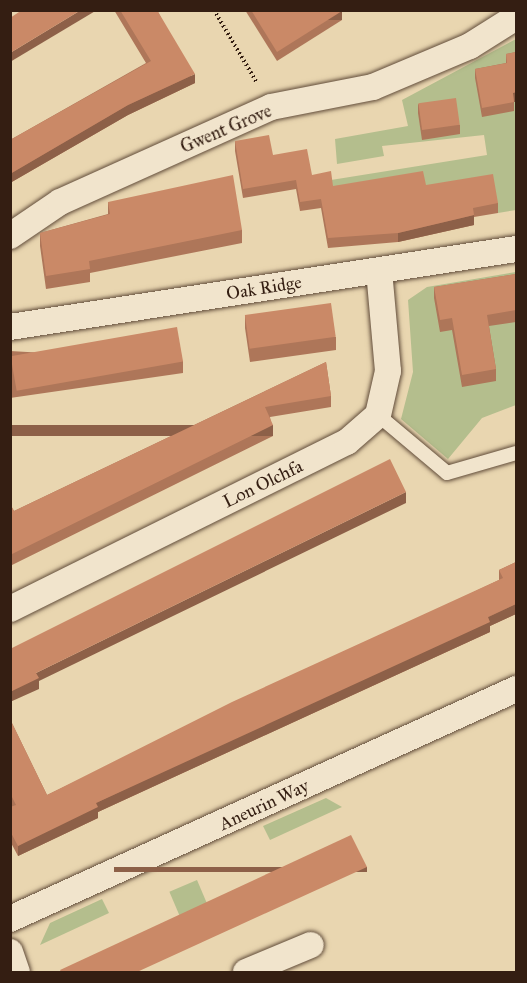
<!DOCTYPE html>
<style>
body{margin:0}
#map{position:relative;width:527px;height:983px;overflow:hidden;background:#e9d6b0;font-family:"IM FELL Great Primer",serif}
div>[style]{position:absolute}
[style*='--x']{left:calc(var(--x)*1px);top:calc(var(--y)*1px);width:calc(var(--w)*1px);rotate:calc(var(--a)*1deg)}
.green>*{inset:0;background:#b4be8d;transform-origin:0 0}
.path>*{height:4px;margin-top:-2px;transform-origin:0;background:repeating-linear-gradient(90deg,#341e12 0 1.5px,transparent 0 4.5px)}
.roads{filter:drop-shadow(0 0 2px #614c3a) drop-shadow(0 0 2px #614c3a)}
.lane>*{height:14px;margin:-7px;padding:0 7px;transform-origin:7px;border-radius:7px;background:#f1e4cc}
.street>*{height:26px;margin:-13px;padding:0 13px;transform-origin:13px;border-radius:13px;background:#f1e4cc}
.wall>*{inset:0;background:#ae7659}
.shaded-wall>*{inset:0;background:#8d6048;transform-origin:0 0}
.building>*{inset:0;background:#ca8967;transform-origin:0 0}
span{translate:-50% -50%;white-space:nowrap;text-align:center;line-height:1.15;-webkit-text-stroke:5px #f1e4cc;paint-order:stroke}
.street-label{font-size:18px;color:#341e12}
.frame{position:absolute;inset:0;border:12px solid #341e12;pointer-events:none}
</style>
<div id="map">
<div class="green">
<i style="clip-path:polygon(516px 39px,516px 210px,498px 213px,493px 184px,335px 205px,331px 180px,487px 155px,484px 135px,382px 146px,384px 156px,337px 164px,335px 139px,408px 126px,402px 100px)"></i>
<i style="clip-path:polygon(516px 272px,516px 285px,440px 331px,516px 321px,516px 405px,482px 418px,448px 459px,401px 419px,413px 372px,408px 300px,427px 287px)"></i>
<i style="clip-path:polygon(326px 798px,342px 807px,270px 840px,263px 826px)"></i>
<i style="left:197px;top:880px;width:28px;height:30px;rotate:67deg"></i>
<i style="clip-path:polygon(102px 899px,109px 913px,40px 945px,50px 923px)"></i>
</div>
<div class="path">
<i style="--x:214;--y:10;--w:85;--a:59.5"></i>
</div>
<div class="roads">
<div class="lane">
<i style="--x:378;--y:415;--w:90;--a:40"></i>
<i style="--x:447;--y:473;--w:72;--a:-16.2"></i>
</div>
<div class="street">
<i style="--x:10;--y:236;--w:60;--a:-34.2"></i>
<i style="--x:60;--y:202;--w:231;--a:-24.2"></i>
<i style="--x:271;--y:107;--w:104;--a:-11.1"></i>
<i style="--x:373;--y:87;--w:105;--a:-22.9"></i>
<i style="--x:470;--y:46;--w:54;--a:-32.2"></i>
<i style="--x:10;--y:327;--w:512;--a:-8.76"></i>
<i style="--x:10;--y:609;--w:376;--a:-26.4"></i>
<i style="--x:347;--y:442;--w:41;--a:-41.1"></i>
<i style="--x:378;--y:415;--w:45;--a:-77.2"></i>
<i style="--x:388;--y:371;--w:100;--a:-95.1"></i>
<i style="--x:10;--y:919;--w:556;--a:-24.44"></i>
<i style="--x:10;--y:952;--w:21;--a:71"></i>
<i style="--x:246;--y:972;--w:70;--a:-22.6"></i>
</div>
</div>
<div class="wall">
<i style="clip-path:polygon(114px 10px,157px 10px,195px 83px,128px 115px,10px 183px,10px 140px,146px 63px)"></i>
<i style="clip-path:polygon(245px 10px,342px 10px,342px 20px,277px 61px)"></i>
<i style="clip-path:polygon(516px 52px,516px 102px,514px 102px,514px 111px,482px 117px,475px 78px,475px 69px,506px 63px,506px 54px)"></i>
<i style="clip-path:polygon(418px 104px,460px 125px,460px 134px,422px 140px,418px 113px)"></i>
<i style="clip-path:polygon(235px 141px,273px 155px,333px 186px,426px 185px,498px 203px,498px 213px,474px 217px,474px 225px,398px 242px,328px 248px,321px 208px,300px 211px,296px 189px,243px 198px,235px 151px)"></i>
<i style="clip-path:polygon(108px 202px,242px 230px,242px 243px,90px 273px,90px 282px,46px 289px,40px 246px,40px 233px,108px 214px)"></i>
<i style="clip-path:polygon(516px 274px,516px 322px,489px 326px,496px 369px,496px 381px,462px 387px,452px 330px,440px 332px,434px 298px,434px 287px)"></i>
<i style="clip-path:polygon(245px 316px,336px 337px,336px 350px,250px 362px,245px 328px)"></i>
<i style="clip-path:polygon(10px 351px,183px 361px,183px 373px,10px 398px)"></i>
<i style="clip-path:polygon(326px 362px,331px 396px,331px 407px,270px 417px,273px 436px,10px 566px,10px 504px,14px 511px)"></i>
<i style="clip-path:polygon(516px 562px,516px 614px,490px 626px,490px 632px,98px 812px,98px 818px,18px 856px,10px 841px,10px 807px,12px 807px,10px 803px,10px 719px,47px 795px,499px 580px,499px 570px)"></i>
</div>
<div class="shaded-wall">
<i style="clip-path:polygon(81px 10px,97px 10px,10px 62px,10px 53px)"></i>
<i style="left:342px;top:11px;width:9px;height:77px;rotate:90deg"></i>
<i style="clip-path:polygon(195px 74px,195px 83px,128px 115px,10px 183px,10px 174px,128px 105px)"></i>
<i style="clip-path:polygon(516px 92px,516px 102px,514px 102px,513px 93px)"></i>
<i style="clip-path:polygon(474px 215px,474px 225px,398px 242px,398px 233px)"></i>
<i style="left:273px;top:425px;width:11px;height:293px;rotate:90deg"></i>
<i style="clip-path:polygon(406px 492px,406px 503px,39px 681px,39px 689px,10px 702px,10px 692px,36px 673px)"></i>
<i style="clip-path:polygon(516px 604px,516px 614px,490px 626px,490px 632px,98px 812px,98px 818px,18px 856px,18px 846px,96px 803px)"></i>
<i style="left:367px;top:867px;width:5px;height:253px;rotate:90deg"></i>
</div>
<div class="building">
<i style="clip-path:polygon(22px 10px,81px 10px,10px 53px,10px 18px)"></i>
<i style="clip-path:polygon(120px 10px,157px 10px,195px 74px,128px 105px,10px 174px,10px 140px,151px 61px)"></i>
<i style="clip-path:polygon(251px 10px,342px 10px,342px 11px,277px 52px)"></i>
<i style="clip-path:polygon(516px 52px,516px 92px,513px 93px,514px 102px,482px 108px,475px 69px,507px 63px,506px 54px)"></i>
<i style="left:456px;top:98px;width:27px;height:38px;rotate:82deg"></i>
<i style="clip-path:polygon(269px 135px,273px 155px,307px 149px,312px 175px,331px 171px,333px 186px,423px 171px,426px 185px,493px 174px,498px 203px,473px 208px,474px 215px,398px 233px,328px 238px,321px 199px,300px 202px,296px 180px,243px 189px,235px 141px)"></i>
<i style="clip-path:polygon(233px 175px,242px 230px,89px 261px,90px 269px,46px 276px,40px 233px,110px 214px,108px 202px)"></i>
<i style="clip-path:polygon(516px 274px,516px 310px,487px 315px,496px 369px,462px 375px,452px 318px,440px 320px,434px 287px)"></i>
<i style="left:331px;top:303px;width:34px;height:87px;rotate:82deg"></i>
<i style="left:177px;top:327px;width:35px;height:169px;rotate:80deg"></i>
<i style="clip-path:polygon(326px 362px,331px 396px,265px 407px,273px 425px,10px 555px,10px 504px,14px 511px)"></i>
<i style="clip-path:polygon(390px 459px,406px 492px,36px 673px,39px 678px,10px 692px,10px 649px)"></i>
<i style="clip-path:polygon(516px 562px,516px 604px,488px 617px,490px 622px,96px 803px,98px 807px,18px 846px,10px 831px,10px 807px,16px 805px,10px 793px,10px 719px,47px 795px,232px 702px,503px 578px,499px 570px)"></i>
<i style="clip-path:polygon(351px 835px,367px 867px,137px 972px,61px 972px,60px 970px)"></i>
</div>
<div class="street-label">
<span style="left:226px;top:129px;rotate:-23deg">Gwent Grove</span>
<span style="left:264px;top:288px;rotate:-9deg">Oak Ridge</span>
<span style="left:263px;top:484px;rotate:-26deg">Lon Olchfa</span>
<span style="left:264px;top:805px;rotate:-25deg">Aneurin Way</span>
</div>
<div class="frame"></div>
</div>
